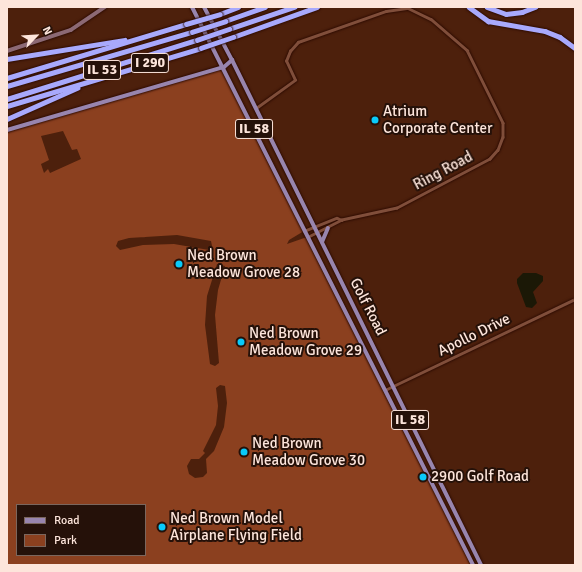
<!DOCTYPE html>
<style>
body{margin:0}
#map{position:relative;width:582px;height:572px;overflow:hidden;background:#4d200c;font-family:Signika,sans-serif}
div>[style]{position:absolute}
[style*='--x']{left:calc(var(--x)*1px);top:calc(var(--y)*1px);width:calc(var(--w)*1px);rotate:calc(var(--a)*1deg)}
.green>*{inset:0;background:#8b401f}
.water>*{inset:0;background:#1b1806}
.roads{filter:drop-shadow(0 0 1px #2d0b01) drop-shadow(0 0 1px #2d0b01)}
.street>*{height:2.5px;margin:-1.25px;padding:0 1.25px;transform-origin:1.25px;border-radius:1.25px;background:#804e3a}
.secondary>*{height:3.5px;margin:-1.75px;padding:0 1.75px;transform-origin:1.75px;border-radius:1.75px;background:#8c6974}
.primary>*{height:4px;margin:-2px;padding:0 2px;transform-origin:2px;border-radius:2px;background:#9885ae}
.highway>*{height:4.5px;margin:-2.25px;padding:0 2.25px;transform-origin:2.25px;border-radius:2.25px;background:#a8a9fc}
.bridges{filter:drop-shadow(0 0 1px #2d0b01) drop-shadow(0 0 1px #2d0b01)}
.highway-bridge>*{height:4.5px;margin:-2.25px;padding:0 2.25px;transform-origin:2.25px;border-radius:2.25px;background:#a8a9fc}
.dots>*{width:11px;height:11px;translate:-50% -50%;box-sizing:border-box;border:2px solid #251109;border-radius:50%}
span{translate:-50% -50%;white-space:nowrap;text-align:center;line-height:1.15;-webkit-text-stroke:4px #251109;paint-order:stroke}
.shield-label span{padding:1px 3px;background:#251109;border:1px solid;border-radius:3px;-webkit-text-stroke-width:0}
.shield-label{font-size:14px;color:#fde5db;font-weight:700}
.poi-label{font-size:15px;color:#fde5db}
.left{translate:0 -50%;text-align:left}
.street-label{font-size:15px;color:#fde5db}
.frame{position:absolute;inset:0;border:8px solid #fde5db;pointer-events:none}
.legend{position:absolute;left:16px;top:504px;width:130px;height:52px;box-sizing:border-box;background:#251109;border:1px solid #7b665d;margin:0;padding:5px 7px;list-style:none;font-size:12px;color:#fde5db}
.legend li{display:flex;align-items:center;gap:8px;height:20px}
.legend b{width:20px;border:1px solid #7b665d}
.north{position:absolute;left:16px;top:16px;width:40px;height:40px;-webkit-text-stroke:3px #251109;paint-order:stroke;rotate:65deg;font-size:11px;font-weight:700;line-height:16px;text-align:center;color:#fde5db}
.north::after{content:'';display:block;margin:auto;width:14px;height:18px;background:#fde5db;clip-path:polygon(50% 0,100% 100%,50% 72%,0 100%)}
</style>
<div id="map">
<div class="green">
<i style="clip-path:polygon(evenodd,224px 67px,304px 231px,289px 240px,287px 244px,307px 237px,473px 565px,7px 565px,7px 130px,224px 67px,63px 131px,72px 150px,77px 149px,81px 159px,50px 173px,48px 169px,44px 173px,41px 164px,49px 160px,41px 136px,63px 131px,224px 67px,177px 235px,211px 241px,212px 246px,209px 250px,174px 244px,143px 245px,120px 250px,116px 246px,118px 241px,129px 238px,177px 235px,224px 67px,217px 264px,225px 266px,218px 290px,215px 315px,219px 363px,215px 366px,210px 364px,205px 325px,207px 296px,217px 264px,224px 67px,220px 385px,225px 386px,227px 403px,224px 427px,214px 451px,206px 459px,207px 473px,203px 477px,195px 478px,189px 474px,187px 466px,191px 459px,199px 459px,205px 453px,203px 451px,216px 425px,218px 406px,216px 388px,220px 385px,224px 67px,17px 505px,145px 505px,145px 555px,17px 555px,17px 505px)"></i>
</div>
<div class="water">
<i style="clip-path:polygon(523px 273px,536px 273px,543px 276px,543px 281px,533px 292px,537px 303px,532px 308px,526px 307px,517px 283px,517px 279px)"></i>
</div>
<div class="roads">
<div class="street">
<i style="--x:256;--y:108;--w:48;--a:-35.7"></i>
<i style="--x:295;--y:80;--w:21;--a:-115"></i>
<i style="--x:286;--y:61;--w:11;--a:-68"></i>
<i style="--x:290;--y:51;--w:12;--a:-48"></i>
<i style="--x:298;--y:42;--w:93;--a:-19.4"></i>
<i style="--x:386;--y:11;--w:22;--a:-8"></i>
<i style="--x:408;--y:8;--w:25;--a:26"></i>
<i style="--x:431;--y:19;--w:48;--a:40.7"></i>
<i style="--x:467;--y:50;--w:81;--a:63.7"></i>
<i style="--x:503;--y:123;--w:14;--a:90"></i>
<i style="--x:503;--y:137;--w:14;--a:111"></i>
<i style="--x:498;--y:150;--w:12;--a:132"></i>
<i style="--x:490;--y:159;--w:105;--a:152.2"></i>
<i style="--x:397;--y:208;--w:56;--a:167.7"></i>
<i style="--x:342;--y:220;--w:38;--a:153"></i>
<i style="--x:304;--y:231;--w:35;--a:-22"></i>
<i style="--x:337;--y:218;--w:5;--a:22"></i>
<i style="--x:385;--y:390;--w:208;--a:-25.6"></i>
</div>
<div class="secondary">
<i style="--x:7;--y:51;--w:67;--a:-18.2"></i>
<i style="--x:71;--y:30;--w:41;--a:-34.1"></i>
</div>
<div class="primary">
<i style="--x:192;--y:7;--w:625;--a:63.27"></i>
<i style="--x:204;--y:7;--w:60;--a:62.2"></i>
<i style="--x:232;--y:60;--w:563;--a:63.75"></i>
<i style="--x:7;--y:130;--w:226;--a:-16.2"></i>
<i style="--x:224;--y:67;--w:11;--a:-41"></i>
<i style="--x:322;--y:242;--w:15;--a:-67"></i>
</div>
<div class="highway">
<i style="--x:469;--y:7;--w:24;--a:36"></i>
<i style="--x:488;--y:21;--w:58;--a:10"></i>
<i style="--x:545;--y:31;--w:16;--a:22"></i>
<i style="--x:560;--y:37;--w:19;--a:36"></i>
<i style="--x:487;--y:7;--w:20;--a:20"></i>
<i style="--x:506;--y:14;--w:16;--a:-7"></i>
<i style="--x:522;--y:12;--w:14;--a:-21"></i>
<i style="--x:220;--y:14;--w:19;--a:-21"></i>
<i style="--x:225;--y:21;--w:42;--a:-19.3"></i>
<i style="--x:229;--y:29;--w:69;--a:-18.7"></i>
<i style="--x:233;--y:37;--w:89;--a:-19.7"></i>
<i style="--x:7;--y:59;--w:119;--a:-9.2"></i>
<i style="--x:7;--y:78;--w:187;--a:-16.8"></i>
<i style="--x:7;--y:86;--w:193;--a:-16.3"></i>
<i style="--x:7;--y:99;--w:199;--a:-17.3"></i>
<i style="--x:7;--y:106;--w:202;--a:-16.6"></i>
<i style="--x:7;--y:119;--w:77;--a:-23.9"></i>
</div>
</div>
<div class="bridges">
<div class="highway-bridge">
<i style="--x:186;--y:24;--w:35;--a:-16"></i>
<i style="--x:192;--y:32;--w:35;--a:-18"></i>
<i style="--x:197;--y:40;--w:34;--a:-19"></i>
<i style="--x:201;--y:48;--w:34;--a:-19"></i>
</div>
</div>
<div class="dots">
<i style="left:375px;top:120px;background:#09cafa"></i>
<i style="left:179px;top:264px;background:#09cafa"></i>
<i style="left:241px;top:342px;background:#09cafa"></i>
<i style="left:244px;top:452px;background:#09cafa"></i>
<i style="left:423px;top:477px;background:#09cafa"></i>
<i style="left:162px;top:527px;background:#09cafa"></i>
</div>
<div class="shield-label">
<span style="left:150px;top:63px">I 290</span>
<span style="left:102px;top:70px">IL 53</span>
<span style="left:254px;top:129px">IL 58</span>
<span style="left:410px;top:420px">IL 58</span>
</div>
<div class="poi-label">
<span class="left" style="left:383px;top:120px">Atrium<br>Corporate Center</span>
<span class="left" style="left:187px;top:264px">Ned Brown<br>Meadow Grove 28</span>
<span class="left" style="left:249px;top:342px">Ned Brown<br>Meadow Grove 29</span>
<span class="left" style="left:252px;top:452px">Ned Brown<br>Meadow Grove 30</span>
<span class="left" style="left:431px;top:477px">2900 Golf Road</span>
<span class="left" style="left:170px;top:527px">Ned Brown Model<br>Airplane Flying Field</span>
</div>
<div class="street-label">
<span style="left:443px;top:171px;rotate:-28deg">Ring Road</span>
<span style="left:368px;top:307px;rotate:63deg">Golf Road</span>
<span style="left:474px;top:335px;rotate:-26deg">Apollo Drive</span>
</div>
<div class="frame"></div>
<ul class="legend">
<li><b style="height:5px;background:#9885ae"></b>Road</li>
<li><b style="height:11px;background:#8b401f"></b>Park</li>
</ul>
<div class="north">N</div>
</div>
